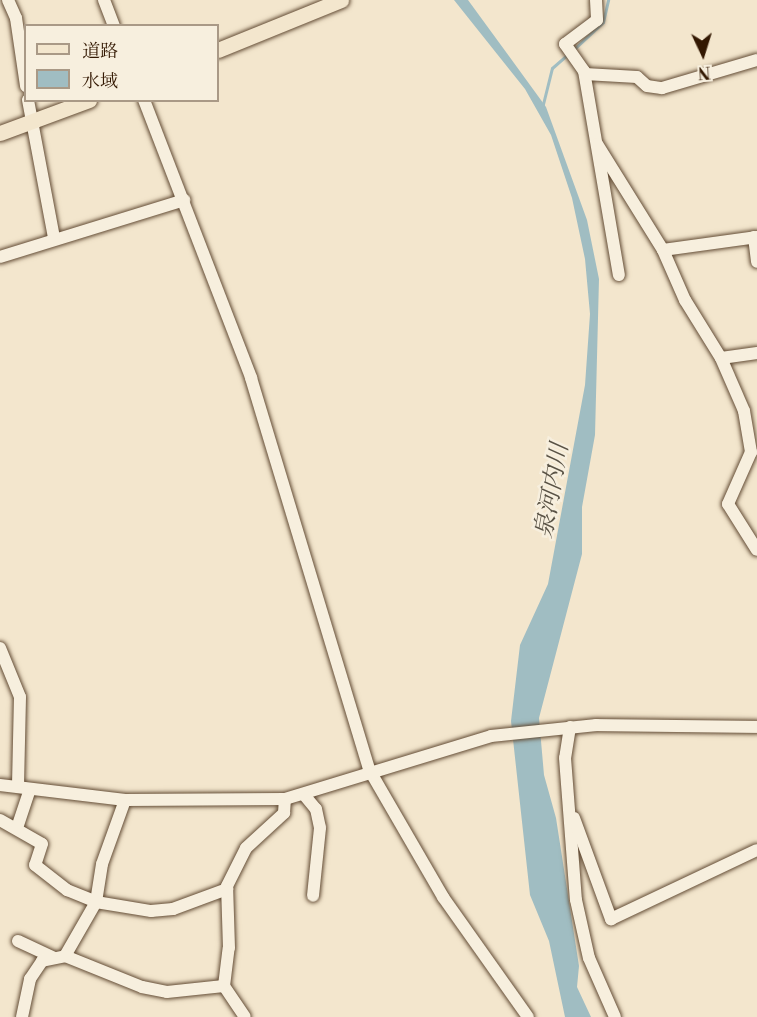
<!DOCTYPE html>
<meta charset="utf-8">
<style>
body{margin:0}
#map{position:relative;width:757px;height:1017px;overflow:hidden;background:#f3e6cd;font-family:"Libre Bodoni","Noto Serif JP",serif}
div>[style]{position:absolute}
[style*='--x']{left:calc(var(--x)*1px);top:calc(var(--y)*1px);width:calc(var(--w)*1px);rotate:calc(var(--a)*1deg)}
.water>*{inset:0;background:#a0bdc2}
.stream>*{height:3px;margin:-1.5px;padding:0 1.5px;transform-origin:1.5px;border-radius:1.5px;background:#a0bdc2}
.roads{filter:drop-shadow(0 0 2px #634c35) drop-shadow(0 0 2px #634c35)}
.minor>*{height:12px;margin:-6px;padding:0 6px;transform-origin:6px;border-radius:6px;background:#f7efde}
.major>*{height:15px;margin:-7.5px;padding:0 7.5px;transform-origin:7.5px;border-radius:7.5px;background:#f3e6cd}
span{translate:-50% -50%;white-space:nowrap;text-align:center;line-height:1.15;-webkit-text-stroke:5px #f7efde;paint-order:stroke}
.water-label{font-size:24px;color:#595245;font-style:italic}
.legend{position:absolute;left:24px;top:24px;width:195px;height:78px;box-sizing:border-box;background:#f7efde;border:2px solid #a99986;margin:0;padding:8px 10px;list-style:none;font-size:18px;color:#331802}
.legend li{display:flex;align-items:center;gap:12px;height:30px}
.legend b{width:30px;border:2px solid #a99986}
.north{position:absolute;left:673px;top:24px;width:60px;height:60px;-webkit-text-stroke:4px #f7efde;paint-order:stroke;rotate:176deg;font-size:16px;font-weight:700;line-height:24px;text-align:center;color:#331802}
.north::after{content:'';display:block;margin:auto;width:21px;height:27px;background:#331802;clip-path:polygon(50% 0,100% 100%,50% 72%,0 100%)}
</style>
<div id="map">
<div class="water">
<i style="clip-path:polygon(454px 0,468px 0,546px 107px,587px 220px,599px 279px,595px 435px,582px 507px,582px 554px,539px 718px,544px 775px,556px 818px,579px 966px,577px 987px,591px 1017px,565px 1017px,549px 941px,530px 895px,511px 721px,520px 645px,548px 584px,585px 385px,590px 314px,585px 259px,572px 198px,551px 135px,525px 89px)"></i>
</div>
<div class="stream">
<i style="--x:573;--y:50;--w:41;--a:-43"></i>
<i style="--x:603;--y:22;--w:23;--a:-77"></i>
<i style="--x:542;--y:108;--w:41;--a:-76"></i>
<i style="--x:552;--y:68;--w:21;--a:-41"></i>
</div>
<div class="roads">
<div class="minor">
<i style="--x:8;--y:0;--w:20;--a:66"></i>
<i style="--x:16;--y:18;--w:69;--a:81.6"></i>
<i style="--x:104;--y:0;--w:28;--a:69"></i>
<i style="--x:596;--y:0;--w:20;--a:87"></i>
<i style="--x:597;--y:20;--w:40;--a:143"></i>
<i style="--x:565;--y:44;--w:33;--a:55"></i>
<i style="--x:584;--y:71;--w:207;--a:80.3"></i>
<i style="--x:585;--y:74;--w:52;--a:3.3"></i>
<i style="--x:637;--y:77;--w:13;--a:42"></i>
<i style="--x:647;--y:86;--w:15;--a:8"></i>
<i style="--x:662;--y:88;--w:99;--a:-16.4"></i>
<i style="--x:28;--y:100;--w:140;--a:79.3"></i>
<i style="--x:144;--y:100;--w:298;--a:68.9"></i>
<i style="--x:251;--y:378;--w:411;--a:73.2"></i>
<i style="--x:370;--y:771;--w:146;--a:59.9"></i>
<i style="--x:443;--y:897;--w:147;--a:54.7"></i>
<i style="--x:597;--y:144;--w:125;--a:58.1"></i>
<i style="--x:663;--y:250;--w:95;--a:-7.9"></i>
<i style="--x:754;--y:237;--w:25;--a:83"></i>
<i style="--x:663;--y:250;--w:55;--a:66.3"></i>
<i style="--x:685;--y:300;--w:68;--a:58.2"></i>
<i style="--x:0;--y:257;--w:193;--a:-17.2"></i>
<i style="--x:757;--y:353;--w:36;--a:172"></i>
<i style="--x:721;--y:358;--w:58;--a:66.5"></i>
<i style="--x:744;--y:411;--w:42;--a:80.3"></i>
<i style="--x:751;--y:452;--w:57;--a:113.9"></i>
<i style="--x:728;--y:504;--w:54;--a:57.8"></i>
<i style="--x:0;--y:648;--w:53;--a:67.8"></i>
<i style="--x:20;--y:697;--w:90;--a:91.3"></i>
<i style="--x:570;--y:727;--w:31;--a:99"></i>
<i style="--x:565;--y:758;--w:142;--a:85.6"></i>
<i style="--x:576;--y:900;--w:59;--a:77.4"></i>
<i style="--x:589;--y:958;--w:64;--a:66.2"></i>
<i style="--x:0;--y:785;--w:126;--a:6.8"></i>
<i style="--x:125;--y:800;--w:160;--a:-0.4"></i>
<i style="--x:285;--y:799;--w:215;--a:-17"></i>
<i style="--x:491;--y:736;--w:106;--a:-6"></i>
<i style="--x:596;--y:725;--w:161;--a:0.7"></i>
<i style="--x:305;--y:796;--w:17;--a:50"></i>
<i style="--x:316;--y:809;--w:19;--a:78"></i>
<i style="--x:320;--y:828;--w:68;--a:95.9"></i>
<i style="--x:574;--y:818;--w:108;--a:69.9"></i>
<i style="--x:611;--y:919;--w:161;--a:-25.3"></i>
<i style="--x:0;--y:820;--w:48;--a:29.7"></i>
<i style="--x:42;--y:844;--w:22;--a:108"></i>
<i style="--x:35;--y:865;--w:41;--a:38"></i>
<i style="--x:67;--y:890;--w:31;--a:22"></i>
<i style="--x:96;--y:902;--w:56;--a:9.3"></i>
<i style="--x:151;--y:911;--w:22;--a:-5"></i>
<i style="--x:173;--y:909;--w:58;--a:-20.3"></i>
<i style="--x:17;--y:828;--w:41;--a:-71.6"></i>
<i style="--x:18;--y:941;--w:40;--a:25"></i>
<i style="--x:65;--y:956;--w:62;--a:-60.1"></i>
<i style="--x:96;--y:902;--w:38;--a:-81"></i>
<i style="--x:102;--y:864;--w:68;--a:-70.2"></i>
<i style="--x:224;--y:986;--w:38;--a:-83"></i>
<i style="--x:229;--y:948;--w:62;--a:-91.8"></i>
<i style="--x:227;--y:886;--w:42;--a:-63.4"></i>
<i style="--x:246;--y:848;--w:52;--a:-42.6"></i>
<i style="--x:284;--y:813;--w:14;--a:-86"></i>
<i style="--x:224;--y:986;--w:37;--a:56"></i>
<i style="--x:22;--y:1017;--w:39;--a:-78"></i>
<i style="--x:30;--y:979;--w:22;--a:-56"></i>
<i style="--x:42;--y:961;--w:24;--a:-12"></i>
<i style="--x:65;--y:956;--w:83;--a:21.9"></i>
<i style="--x:142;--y:987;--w:25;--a:11"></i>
<i style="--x:167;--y:992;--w:57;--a:-6"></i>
</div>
<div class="major">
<i style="--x:218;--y:50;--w:133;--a:-22.1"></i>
<i style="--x:0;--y:133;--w:95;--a:-20.3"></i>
</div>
</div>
<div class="water-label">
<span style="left:553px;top:491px;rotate:-80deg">泉河内川</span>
</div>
<ul class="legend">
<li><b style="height:8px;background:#f3e6cd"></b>道路</li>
<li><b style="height:16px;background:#a0bdc2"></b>水域</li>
</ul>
<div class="north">N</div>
</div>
